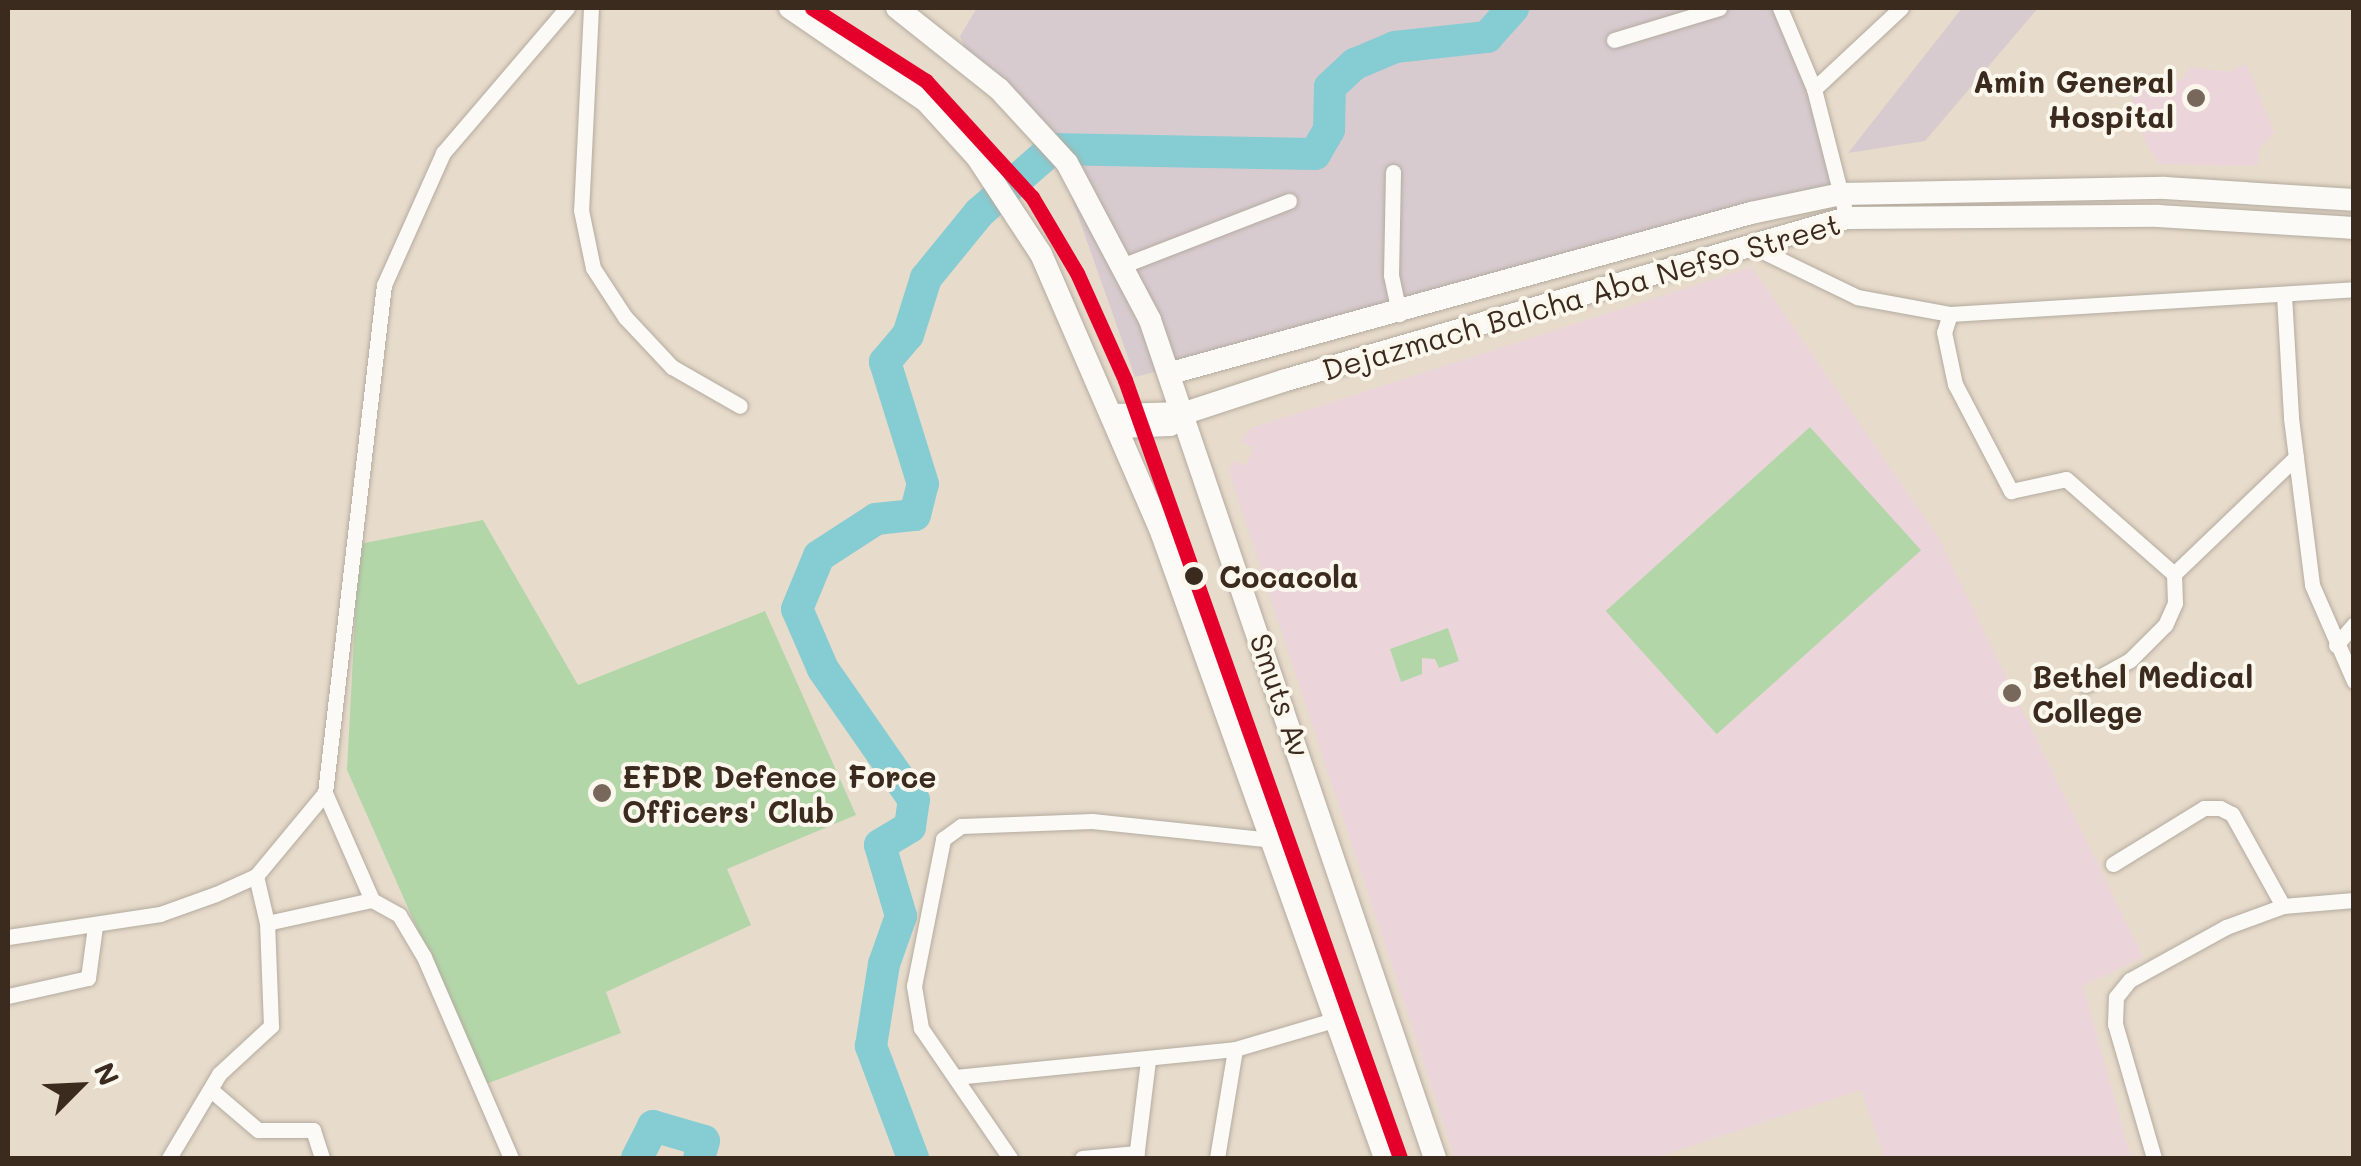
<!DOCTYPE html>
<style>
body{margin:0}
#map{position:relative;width:2361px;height:1166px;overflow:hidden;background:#e7dbcb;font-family:Mali,sans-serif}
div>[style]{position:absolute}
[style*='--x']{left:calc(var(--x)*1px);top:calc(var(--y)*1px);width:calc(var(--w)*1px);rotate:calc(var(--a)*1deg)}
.built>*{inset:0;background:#ebd5db}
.industrial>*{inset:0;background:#d8cbd0}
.green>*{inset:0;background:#b3d6a9;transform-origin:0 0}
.river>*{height:32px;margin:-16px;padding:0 16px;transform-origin:16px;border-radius:16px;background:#86ccd3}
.roads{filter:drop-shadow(0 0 2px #b4ab9f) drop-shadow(0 0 2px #b4ab9f)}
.minor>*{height:15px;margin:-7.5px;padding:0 7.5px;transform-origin:7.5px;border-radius:7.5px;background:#fbfaf7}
.primary>*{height:22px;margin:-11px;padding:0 11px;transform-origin:11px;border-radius:11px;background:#fbfaf7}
.rail-1>*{height:15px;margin:-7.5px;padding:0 7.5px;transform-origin:7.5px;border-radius:7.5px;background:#e4002b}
.dots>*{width:28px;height:28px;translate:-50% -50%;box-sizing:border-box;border:5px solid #fbf7ec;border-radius:50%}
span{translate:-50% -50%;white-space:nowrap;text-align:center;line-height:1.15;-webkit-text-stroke:8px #fbf7ec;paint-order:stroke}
.poi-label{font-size:30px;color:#3b2a1e;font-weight:700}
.right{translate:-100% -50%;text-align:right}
.left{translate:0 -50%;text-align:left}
.street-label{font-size:30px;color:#3b2a1e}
.stop-label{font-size:30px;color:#3b2a1e;font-weight:700}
.frame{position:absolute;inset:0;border:10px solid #3b2a1e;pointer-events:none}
.north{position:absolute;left:30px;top:1036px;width:100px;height:100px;-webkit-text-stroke:8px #fbf7ec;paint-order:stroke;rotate:66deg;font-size:28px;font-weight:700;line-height:40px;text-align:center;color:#3b2a1e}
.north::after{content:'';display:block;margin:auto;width:35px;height:45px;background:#3b2a1e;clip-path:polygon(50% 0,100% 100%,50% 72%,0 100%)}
</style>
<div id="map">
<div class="built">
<i style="clip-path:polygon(2246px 63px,2274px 133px,2259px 149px,2258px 166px,2158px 164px,2132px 116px,2134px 76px,2182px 80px,2190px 67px,2229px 72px)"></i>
<i style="clip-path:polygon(1752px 267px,1938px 537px,2143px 957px,2083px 986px,2131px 1158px,1885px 1158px,1861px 1090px,1655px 1158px,1455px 1158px,1229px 471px,1233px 460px,1246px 466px,1253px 448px,1240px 441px,1251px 428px)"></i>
</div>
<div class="industrial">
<i style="clip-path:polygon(977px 8px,1781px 8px,1841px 194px,1135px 377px,1054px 148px,966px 50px,960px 36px)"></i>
<i style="clip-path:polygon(1962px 8px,2038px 8px,1925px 141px,1848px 153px)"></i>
</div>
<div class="green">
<i style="left:1810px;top:427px;width:166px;height:275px;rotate:48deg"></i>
<i style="clip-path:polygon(483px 520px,578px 685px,765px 611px,856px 815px,727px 869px,751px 925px,606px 992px,621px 1033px,486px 1084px,347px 770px,359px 544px)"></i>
<i style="clip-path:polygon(1448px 628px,1459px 661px,1439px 668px,1435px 659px,1422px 658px,1422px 674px,1401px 682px,1390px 649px)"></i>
</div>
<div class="river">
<i style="--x:637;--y:1158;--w:36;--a:-63"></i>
<i style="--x:653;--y:1126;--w:53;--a:16.4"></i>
<i style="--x:704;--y:1141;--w:18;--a:106"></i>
<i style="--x:913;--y:1158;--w:120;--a:-110.6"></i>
<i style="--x:871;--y:1046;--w:83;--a:-81"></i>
<i style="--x:884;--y:964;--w:51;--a:-70.5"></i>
<i style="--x:901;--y:916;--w:74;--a:-106.5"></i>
<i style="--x:880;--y:845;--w:35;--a:-31"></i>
<i style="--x:910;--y:827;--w:27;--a:-82"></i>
<i style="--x:914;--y:800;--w:160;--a:-124.8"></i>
<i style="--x:823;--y:669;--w:65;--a:-113.4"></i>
<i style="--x:797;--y:609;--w:57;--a:-67.5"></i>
<i style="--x:819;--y:556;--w:68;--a:-33"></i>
<i style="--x:876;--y:519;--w:39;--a:-6"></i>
<i style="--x:915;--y:515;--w:32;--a:-76"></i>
<i style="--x:923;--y:484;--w:128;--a:-107.3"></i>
<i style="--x:885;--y:362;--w:35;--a:-50"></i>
<i style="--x:908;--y:335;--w:60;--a:-72.5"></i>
<i style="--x:926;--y:278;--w:84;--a:-50.8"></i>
<i style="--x:979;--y:213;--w:97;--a:-41.2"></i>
<i style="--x:1052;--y:149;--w:263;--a:1.1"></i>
<i style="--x:1315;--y:154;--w:28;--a:-60"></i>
<i style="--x:1329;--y:130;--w:43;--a:-88.7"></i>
<i style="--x:1330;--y:87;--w:34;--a:-43"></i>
<i style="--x:1355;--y:64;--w:43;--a:-23"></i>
<i style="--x:1395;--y:47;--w:93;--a:-6.2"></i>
<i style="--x:1487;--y:37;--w:39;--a:-48"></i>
</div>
<div class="roads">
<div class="minor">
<i style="--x:591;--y:8;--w:202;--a:92.8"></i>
<i style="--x:581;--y:210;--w:59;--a:78.3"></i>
<i style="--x:593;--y:268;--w:59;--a:56.9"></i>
<i style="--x:625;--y:317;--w:69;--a:46.8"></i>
<i style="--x:672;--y:367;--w:78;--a:29.8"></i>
<i style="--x:1780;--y:8;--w:88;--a:67.2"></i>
<i style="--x:1814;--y:89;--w:133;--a:75.7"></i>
<i style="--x:1614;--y:40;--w:110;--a:-16.9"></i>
<i style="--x:1814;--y:89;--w:119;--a:-43"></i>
<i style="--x:1393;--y:172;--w:103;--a:91.1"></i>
<i style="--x:1391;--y:275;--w:40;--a:78"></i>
<i style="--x:1752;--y:246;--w:117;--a:25.9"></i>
<i style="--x:1857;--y:297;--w:95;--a:10.4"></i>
<i style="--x:1950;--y:314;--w:405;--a:-3.5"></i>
<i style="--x:1124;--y:265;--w:177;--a:-21.2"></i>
<i style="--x:2284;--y:295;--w:123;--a:86.7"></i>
<i style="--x:2291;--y:418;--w:168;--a:82.8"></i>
<i style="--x:2312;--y:585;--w:105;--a:66.4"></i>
<i style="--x:1950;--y:314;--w:19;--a:108"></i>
<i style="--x:1944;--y:332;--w:53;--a:78.1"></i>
<i style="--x:1955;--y:384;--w:121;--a:62.4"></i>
<i style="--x:2011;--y:491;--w:56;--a:-12.3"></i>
<i style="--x:2066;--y:479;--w:144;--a:41.3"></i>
<i style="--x:2174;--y:574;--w:29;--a:88"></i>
<i style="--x:2175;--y:603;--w:24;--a:114"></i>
<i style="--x:2165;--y:625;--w:49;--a:135"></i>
<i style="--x:2130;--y:660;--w:51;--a:150.9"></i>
<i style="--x:2174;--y:574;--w:169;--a:-43.8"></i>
<i style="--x:2336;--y:645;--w:28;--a:-49"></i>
<i style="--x:325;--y:793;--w:117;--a:66.3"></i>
<i style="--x:372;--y:900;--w:31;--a:29"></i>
<i style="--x:399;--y:915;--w:49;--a:59.2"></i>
<i style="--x:424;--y:957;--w:219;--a:66.6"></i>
<i style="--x:2113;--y:864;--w:107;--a:-31.6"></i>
<i style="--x:2204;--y:808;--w:16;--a:0"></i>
<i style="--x:2220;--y:808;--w:13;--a:27"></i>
<i style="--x:2232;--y:814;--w:105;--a:61"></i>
<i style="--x:267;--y:923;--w:107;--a:-12.4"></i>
<i style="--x:8;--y:937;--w:154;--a:-8.6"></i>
<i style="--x:160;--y:914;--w:59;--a:-19.7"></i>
<i style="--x:216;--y:894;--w:44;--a:-24.2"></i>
<i style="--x:256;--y:876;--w:108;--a:-50.3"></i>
<i style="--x:325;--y:793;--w:511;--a:-83.38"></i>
<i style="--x:384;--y:285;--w:145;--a:-65.9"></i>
<i style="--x:443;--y:153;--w:191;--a:-49.5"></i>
<i style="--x:8;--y:996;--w:82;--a:-12.7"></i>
<i style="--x:88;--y:978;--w:52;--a:-82.3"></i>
<i style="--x:955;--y:1077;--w:281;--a:-5.7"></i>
<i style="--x:1235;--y:1049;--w:106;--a:-16.4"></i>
<i style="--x:211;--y:1090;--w:62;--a:40.4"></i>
<i style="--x:258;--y:1130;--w:55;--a:0"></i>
<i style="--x:313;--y:1130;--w:29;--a:72"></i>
<i style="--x:169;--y:1158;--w:98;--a:-59.2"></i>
<i style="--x:219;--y:1074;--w:71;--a:-42.7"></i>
<i style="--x:271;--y:1026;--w:103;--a:-92.2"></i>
<i style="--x:267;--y:923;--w:48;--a:-103.2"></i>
<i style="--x:1010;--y:1158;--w:158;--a:-124.4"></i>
<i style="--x:921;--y:1028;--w:43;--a:-99.5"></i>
<i style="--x:914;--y:986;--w:150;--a:-78.8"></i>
<i style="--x:943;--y:839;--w:22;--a:-36"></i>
<i style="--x:961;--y:826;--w:131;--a:-2.2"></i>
<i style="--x:1092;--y:821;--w:183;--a:6"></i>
<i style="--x:1082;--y:1158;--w:55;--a:-5.2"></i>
<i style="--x:1136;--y:1158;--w:99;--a:-83"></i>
<i style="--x:1217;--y:1158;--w:110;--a:-80.6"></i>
<i style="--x:2154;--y:1158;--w:140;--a:-106.2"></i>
<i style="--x:2115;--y:1024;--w:27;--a:-88"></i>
<i style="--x:2116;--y:997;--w:22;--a:-51"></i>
<i style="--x:2130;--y:980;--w:110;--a:-28.9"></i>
<i style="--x:2226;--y:927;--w:61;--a:-20.2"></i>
<i style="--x:2283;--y:906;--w:71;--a:-4.8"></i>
</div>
<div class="primary">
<i style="--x:790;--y:8;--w:165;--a:34.4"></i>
<i style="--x:926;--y:101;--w:76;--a:47.7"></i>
<i style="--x:977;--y:157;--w:116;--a:56.6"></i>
<i style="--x:1041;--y:254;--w:305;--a:66.6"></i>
<i style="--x:1162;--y:534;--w:663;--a:70.33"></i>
<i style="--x:897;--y:8;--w:130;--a:38.5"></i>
<i style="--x:999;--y:89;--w:100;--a:47.4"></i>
<i style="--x:1067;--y:163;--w:178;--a:62.1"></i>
<i style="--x:1150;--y:320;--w:885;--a:71.22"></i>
<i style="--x:1171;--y:373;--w:602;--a:-15.42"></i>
<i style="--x:1751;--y:213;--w:92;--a:-11.9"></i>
<i style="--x:1841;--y:194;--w:324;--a:-1.1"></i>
<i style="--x:2165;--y:188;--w:189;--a:3.6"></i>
<i style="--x:1115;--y:415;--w:70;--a:-1.6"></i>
<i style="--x:1120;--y:427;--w:50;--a:-2.3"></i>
<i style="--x:1170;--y:425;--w:19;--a:-39"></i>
<i style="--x:1185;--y:413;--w:106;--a:-18.1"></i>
<i style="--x:1286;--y:380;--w:584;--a:-16.11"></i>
<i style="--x:1847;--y:218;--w:311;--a:-0.4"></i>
<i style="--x:2158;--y:216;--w:196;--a:3.5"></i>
</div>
</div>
<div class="rail-1">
<i style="--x:812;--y:8;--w:135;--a:32.6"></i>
<i style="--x:926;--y:81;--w:157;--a:47.6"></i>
<i style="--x:1032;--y:197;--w:88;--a:59.4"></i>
<i style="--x:1077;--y:273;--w:117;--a:65.8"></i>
<i style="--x:1125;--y:380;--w:825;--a:70.53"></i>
</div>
<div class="dots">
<i style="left:2196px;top:98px;background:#77685b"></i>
<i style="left:1194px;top:576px;background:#3b2a1e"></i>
<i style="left:2012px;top:693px;background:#77685b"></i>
<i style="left:602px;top:793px;background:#77685b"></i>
</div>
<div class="poi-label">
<span class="right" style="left:2174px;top:98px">Amin General<br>Hospital</span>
<span class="left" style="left:2032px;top:693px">Bethel Medical<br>College</span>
<span class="left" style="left:622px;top:793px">EFDR Defence Force<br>Officers' Club</span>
</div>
<div class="street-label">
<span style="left:1581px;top:296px;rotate:-16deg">Dejazmach Balcha Aba Nefso Street</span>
<span style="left:1281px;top:695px;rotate:71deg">Smuts Av</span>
</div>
<div class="stop-label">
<span class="left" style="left:1219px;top:576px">Cocacola</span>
</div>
<div class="frame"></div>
<div class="north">N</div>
</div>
